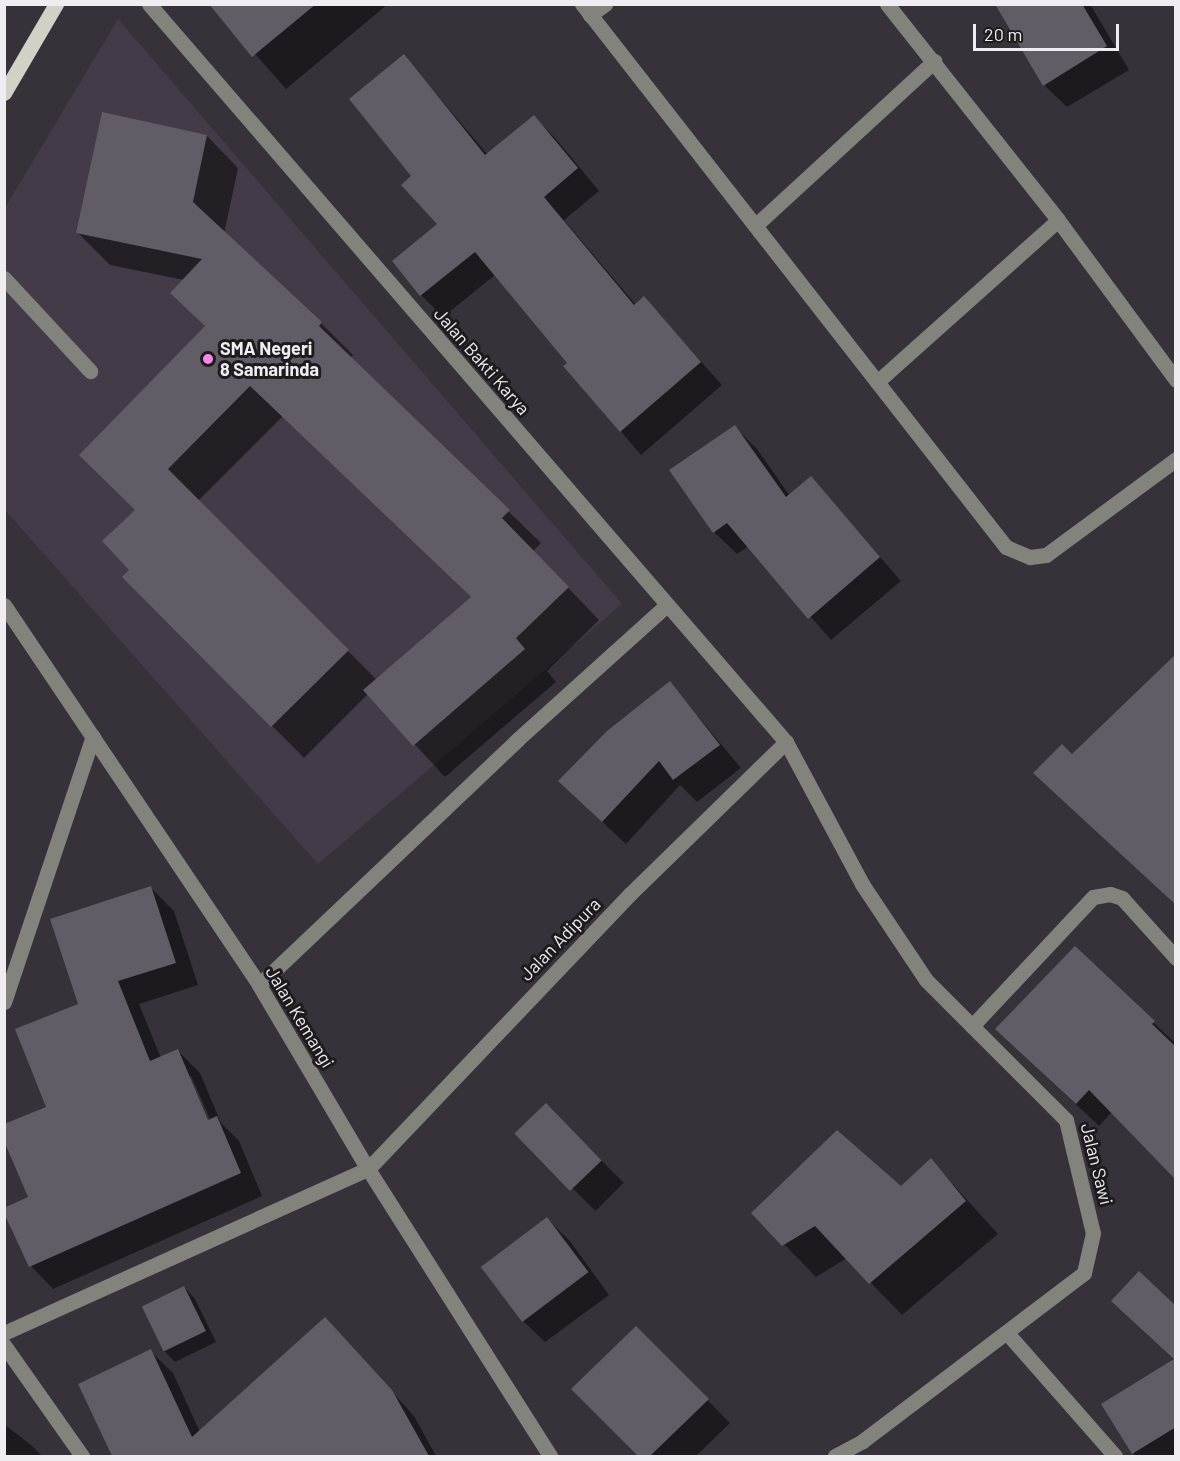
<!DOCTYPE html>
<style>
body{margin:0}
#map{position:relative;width:1180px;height:1461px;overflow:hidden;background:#37323a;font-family:Barlow,sans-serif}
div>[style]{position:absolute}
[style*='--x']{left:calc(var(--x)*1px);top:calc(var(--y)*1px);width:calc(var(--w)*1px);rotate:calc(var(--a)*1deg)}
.built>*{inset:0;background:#433b47}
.shadow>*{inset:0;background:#0007;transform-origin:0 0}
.building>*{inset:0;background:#615c65;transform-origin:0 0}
.minor>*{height:15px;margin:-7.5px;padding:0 7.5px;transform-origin:7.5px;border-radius:7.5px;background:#83837e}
.major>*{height:15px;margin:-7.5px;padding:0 7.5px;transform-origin:7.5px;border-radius:7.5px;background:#d2d1c7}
.dots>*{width:16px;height:16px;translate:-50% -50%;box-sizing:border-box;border:3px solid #1d1b1e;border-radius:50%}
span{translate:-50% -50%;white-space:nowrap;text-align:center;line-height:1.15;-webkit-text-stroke:6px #1d1b1e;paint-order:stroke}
.poi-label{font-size:18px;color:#f0edf2;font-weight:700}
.left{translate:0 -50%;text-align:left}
.street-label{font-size:18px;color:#f0edf2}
.frame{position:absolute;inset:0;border:6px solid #f0edf2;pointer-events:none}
.scale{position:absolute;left:973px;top:24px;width:146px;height:27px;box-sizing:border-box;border:3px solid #f0edf2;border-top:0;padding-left:8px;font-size:18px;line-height:21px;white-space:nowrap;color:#f0edf2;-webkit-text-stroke:4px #1d1b1e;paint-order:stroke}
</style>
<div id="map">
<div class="built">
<i style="clip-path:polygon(118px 19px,622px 604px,318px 864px,5px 510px,5px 208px)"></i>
</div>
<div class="shadow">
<i style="clip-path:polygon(211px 4px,388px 4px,286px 89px)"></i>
<i style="clip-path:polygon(1018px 4px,1090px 4px,1129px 70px,1067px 107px,1044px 85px)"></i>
<i style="clip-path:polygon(404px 56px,488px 155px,534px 117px,556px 139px,599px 191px,564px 220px,636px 305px,644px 298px,722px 385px,641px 455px,565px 366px,570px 363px,496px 274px,443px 317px,421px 295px,439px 224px,413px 176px)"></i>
<i style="clip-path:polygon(evenodd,207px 136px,238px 168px,224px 234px,321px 323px,353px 355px,350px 358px,541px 543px,533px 551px,599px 620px,547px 671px,556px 682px,445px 777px,368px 694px,304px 758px,124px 577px,131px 570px,137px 510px,206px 327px,172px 293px,184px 280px,110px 265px,78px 233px,207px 136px,283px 416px,472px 598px,377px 680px,198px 501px,283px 416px)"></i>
<i style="clip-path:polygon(735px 427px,757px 449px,790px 496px,811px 478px,901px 581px,831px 640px,749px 546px,737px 554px,714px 532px)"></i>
<i style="clip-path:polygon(1176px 660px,1176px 905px,1035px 773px,1072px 756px)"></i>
<i style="clip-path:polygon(670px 683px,741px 768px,697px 802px,680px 785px,626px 844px,583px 804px)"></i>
<i style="clip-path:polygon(evenodd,151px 888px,174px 911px,198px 985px,139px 1004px,161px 1058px,178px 1051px,200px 1073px,221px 1123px,239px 1141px,262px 1196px,53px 1289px,31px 1266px,30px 1198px,48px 1107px,80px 1005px,151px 888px,188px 1076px,191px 1076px,213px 1126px,210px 1127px,188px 1076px)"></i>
<i style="clip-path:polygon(1075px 948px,1176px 1044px,1099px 1126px,1020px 1052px)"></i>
<i style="left:546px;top:1105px;width:110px;height:40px;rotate:45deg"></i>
<i style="clip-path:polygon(931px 1160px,998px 1234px,902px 1315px,847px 1258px,816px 1277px,754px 1213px,901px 1188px)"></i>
<i style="clip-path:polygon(547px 1219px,570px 1241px,609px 1295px,545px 1342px,522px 1320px)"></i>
<i style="clip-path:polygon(184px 1287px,195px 1299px,216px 1342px,175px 1362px,164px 1351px)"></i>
<i style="clip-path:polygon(636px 1328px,730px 1423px,696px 1456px,640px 1456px,574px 1389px)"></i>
<i style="clip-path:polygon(347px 1342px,414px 1416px,436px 1456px,114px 1456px,80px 1385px,150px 1351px,173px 1373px,200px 1432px)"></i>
<i style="clip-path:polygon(1176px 1360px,1176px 1456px,1136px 1456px,1133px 1453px)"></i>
<i style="clip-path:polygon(4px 1424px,31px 1445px,42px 1456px,4px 1456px)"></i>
</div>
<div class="building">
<i style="clip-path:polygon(209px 4px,316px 4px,252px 57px)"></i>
<i style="clip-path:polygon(995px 4px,1082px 4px,1107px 46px,1043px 86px)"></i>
<i style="clip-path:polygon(404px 54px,485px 155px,534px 115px,578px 168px,544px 197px,634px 305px,644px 296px,701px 362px,620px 432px,563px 366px,567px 363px,475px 252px,420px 296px,392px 261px,437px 224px,401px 185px,411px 176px,349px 99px)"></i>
<i style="clip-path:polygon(102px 112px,207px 135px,193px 202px,322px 322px,319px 326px,510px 510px,502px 518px,569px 587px,516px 638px,525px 649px,413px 746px,363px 690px,471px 597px,250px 386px,168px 469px,349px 650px,271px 727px,122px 577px,129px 570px,102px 541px,135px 510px,79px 455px,205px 326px,170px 293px,202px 259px,76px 233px)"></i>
<i style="clip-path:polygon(735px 425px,786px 497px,811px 476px,880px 557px,808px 619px,727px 523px,713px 533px,669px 470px)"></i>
<i style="clip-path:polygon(1176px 654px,1176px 905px,1033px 773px,1062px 744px,1072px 754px)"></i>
<i style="clip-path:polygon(670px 681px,720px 745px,673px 780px,659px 761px,602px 822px,558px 781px,607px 731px)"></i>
<i style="clip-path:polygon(151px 886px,176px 963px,118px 981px,150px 1061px,178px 1049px,208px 1120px,217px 1116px,241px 1173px,29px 1267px,4px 1213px,4px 1208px,28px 1197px,4px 1141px,4px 1124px,46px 1107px,15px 1029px,78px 1004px,50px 919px)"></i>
<i style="clip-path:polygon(1075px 946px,1155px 1021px,1152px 1024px,1176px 1047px,1176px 1180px,1089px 1090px,1076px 1104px,995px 1029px)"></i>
<i style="left:546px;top:1103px;width:80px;height:44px;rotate:46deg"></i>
<i style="clip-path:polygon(837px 1130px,901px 1186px,931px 1158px,966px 1201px,869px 1284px,815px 1226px,782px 1246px,751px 1213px)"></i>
<i style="left:547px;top:1217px;width:69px;height:83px;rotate:53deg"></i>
<i style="clip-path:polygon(1139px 1271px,1176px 1306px,1176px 1427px,1132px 1454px,1101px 1404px,1174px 1359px,1111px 1301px)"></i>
<i style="left:184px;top:1286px;width:50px;height:47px;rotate:64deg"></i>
<i style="clip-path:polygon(325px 1317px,392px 1390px,429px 1456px,112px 1456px,78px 1384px,151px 1349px,192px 1437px)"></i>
<i style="clip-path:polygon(636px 1326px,709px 1399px,650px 1456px,638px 1456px,571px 1389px)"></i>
</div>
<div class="minor">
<i style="--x:149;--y:4;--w:975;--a:49.2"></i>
<i style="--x:786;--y:742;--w:161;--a:61.8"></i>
<i style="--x:862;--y:884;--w:115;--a:56.3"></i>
<i style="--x:926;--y:980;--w:198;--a:45"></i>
<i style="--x:1066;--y:1120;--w:116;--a:76.6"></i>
<i style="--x:1093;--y:1233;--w:41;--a:102.7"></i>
<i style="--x:1084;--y:1273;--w:278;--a:142.8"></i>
<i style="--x:863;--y:1441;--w:32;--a:152"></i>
<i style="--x:582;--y:4;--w:689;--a:52.02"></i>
<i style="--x:1006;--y:547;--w:26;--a:23"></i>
<i style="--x:1030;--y:557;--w:16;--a:-7"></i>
<i style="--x:1046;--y:555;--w:162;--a:-36.4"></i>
<i style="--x:887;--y:4;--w:275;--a:51.6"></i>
<i style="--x:1058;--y:220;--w:199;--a:53.6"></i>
<i style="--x:590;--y:15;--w:19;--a:-36"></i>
<i style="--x:757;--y:224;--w:241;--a:-42.6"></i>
<i style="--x:4;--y:278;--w:127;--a:47.2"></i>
<i style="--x:877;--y:382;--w:243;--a:-41.8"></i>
<i style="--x:4;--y:605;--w:458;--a:56.1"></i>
<i style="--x:259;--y:985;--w:214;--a:59.4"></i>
<i style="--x:368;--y:1169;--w:340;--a:57.6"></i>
<i style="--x:259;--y:985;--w:357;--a:-43.5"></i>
<i style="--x:518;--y:739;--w:200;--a:-42"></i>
<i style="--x:4;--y:1002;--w:280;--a:-71.5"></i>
<i style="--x:972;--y:1026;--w:177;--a:-46.8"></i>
<i style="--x:1093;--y:897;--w:17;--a:-10"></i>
<i style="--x:1110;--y:894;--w:13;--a:18"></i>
<i style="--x:1122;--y:898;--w:81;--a:48"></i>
<i style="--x:4;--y:1333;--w:399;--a:-24.3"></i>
<i style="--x:368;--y:1169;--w:380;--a:-46.4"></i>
<i style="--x:630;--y:894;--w:218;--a:-44.3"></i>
<i style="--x:1007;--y:1333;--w:164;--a:48.7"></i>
<i style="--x:4;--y:1345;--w:136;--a:54.9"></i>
</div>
<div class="major">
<i style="--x:4;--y:93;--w:103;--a:-59.7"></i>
</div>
<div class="dots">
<i style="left:208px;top:359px;background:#fa87e8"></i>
</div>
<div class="poi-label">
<span class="left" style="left:220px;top:359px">SMA Negeri<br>8 Samarinda</span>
</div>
<div class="street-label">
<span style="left:482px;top:361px;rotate:49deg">Jalan Bakti Karya</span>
<span style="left:560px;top:939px;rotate:-46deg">Jalan Adipura</span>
<span style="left:300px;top:1017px;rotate:59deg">Jalan Kemangi</span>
<span style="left:1097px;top:1164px;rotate:76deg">Jalan Sawi</span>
</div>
<div class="frame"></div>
<div class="scale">20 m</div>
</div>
